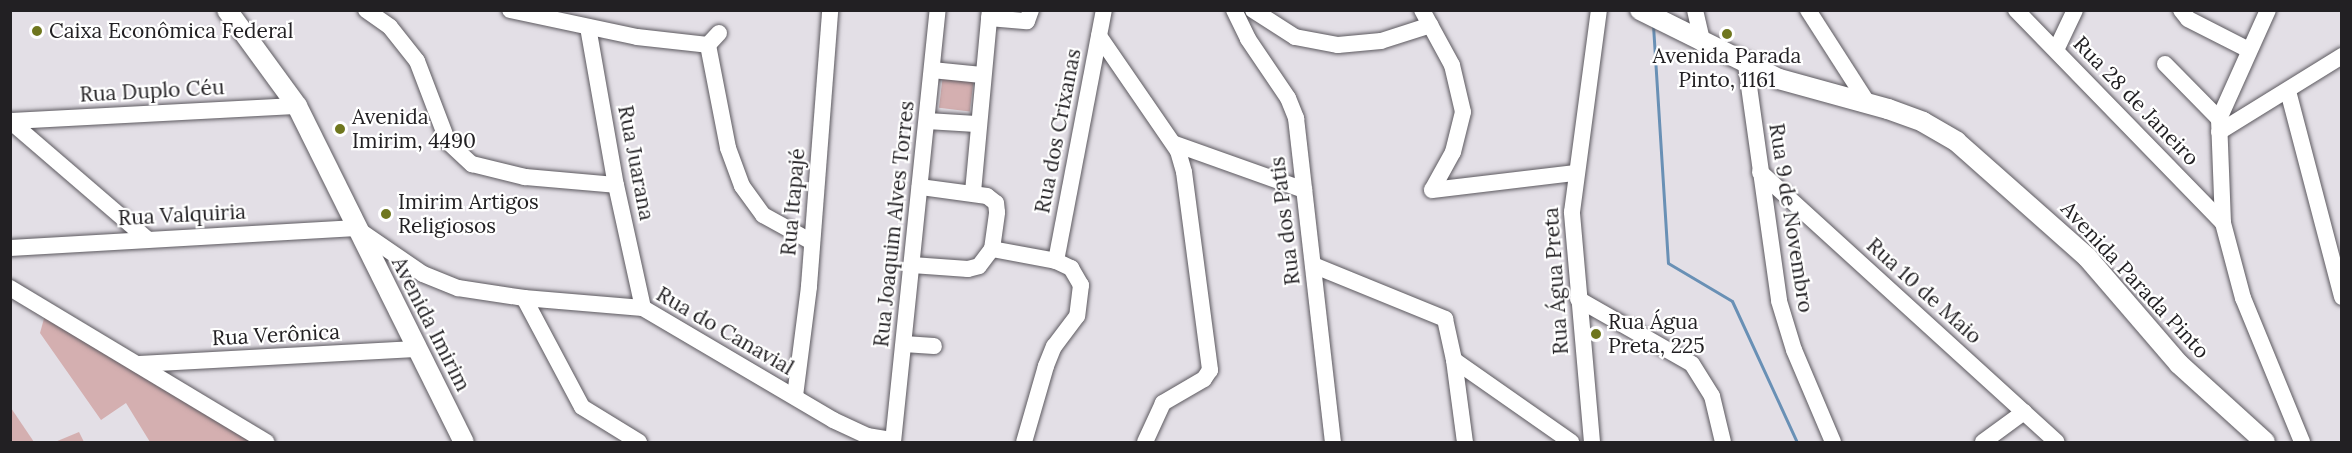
<!DOCTYPE html>
<meta charset="utf-8">
<style>
body{margin:0}
#map{position:relative;width:2352px;height:453px;overflow:hidden;background:#e3dfe6;font-family:Lora,serif}
div>[style]{position:absolute}
[style*='--x']{left:calc(var(--x)*1px);top:calc(var(--y)*1px);width:calc(var(--w)*1px);rotate:calc(var(--a)*1deg)}
.green>*{inset:0;background:#d4afb0;transform-origin:0 0}
.stream>*{height:3px;margin:-1.5px;padding:0 1.5px;transform-origin:1.5px;border-radius:1.5px;background:#6990b5}
.roads{filter:drop-shadow(0 0 2px #5c595f) drop-shadow(0 0 2px #5c595f)}
.minor>*{height:16px;margin:-8px;padding:0 8px;transform-origin:8px;border-radius:8px;background:#fff}
.major>*{height:20px;margin:-10px;padding:0 10px;transform-origin:10px;border-radius:10px;background:#fff}
.dots>*{width:16px;height:16px;translate:-50% -50%;box-sizing:border-box;border:3px solid #fff;border-radius:50%}
span{translate:-50% -50%;white-space:nowrap;text-align:center;line-height:1.15;-webkit-text-stroke:4.5px #fff;paint-order:stroke}
.poi-label{font-size:21px;color:#222023}
.left{translate:0 -50%;text-align:left}
.street-label{font-size:21px;color:#222023}
.frame{position:absolute;inset:0;border:12px solid #222023;pointer-events:none}
</style>
<div id="map">
<div class="green">
<i style="left:943px;top:75px;width:31px;height:33px;rotate:7deg"></i>
<i style="clip-path:polygon(45px 315px,255px 442px,150px 442px,126px 403px,101px 420px,40px 333px)"></i>
<i style="clip-path:polygon(10px 408px,11px 408px,34px 442px,11px 442px)"></i>
<i style="clip-path:polygon(79px 432px,84px 442px,55px 442px)"></i>
</div>
<div class="stream">
<i style="--x:1653;--y:25;--w:238;--a:86.4"></i>
<i style="--x:1668;--y:263;--w:74;--a:30.7"></i>
<i style="--x:1732;--y:301;--w:155;--a:65.3"></i>
</div>
<div class="roads">
<div class="minor">
<i style="--x:366;--y:10;--w:29;--a:35"></i>
<i style="--x:390;--y:27;--w:43;--a:51.5"></i>
<i style="--x:417;--y:61;--w:87;--a:69.1"></i>
<i style="--x:448;--y:142;--w:33;--a:43"></i>
<i style="--x:472;--y:164;--w:55;--a:13.8"></i>
<i style="--x:525;--y:177;--w:91;--a:5"></i>
<i style="--x:510;--y:10;--w:130;--a:12"></i>
<i style="--x:637;--y:37;--w:71;--a:6.4"></i>
<i style="--x:1234;--y:10;--w:32;--a:64"></i>
<i style="--x:1248;--y:39;--w:71;--a:55.9"></i>
<i style="--x:1288;--y:98;--w:22;--a:68"></i>
<i style="--x:1296;--y:118;--w:326;--a:83.5"></i>
<i style="--x:1253;--y:10;--w:50;--a:32.7"></i>
<i style="--x:1295;--y:37;--w:44;--a:10.5"></i>
<i style="--x:1338;--y:45;--w:43;--a:-5.3"></i>
<i style="--x:1381;--y:41;--w:52;--a:-17.7"></i>
<i style="--x:1422;--y:10;--w:63;--a:61.4"></i>
<i style="--x:1452;--y:65;--w:48;--a:76.8"></i>
<i style="--x:1463;--y:112;--w:41;--a:104"></i>
<i style="--x:1453;--y:152;--w:43;--a:118.9"></i>
<i style="--x:1695;--y:10;--w:35;--a:77"></i>
<i style="--x:1808;--y:10;--w:109;--a:57.3"></i>
<i style="--x:2016;--y:10;--w:297;--a:45.8"></i>
<i style="--x:2181;--y:10;--w:11;--a:52"></i>
<i style="--x:2188;--y:19;--w:68;--a:26.9"></i>
<i style="--x:2268;--y:10;--w:120;--a:114.2"></i>
<i style="--x:2219;--y:119;--w:104;--a:87.8"></i>
<i style="--x:2223;--y:223;--w:78;--a:75.1"></i>
<i style="--x:2243;--y:298;--w:156;--a:67.7"></i>
<i style="--x:989;--y:18;--w:38;--a:5"></i>
<i style="--x:1027;--y:21;--w:12;--a:-70"></i>
<i style="--x:588;--y:27;--w:160;--a:80"></i>
<i style="--x:616;--y:185;--w:126;--a:77.6"></i>
<i style="--x:719;--y:33;--w:16;--a:133"></i>
<i style="--x:708;--y:45;--w:105;--a:79"></i>
<i style="--x:728;--y:148;--w:40;--a:69.8"></i>
<i style="--x:742;--y:186;--w:36;--a:54"></i>
<i style="--x:763;--y:215;--w:56;--a:28.9"></i>
<i style="--x:1099;--y:36;--w:140;--a:55.5"></i>
<i style="--x:1178;--y:151;--w:22;--a:74"></i>
<i style="--x:1184;--y:172;--w:200;--a:82.5"></i>
<i style="--x:1210;--y:370;--w:11;--a:124"></i>
<i style="--x:1204;--y:379;--w:48;--a:149.7"></i>
<i style="--x:1163;--y:403;--w:43;--a:114.8"></i>
<i style="--x:2056;--y:50;--w:44;--a:-64.6"></i>
<i style="--x:2165;--y:64;--w:77;--a:45.5"></i>
<i style="--x:1746;--y:65;--w:238;--a:82"></i>
<i style="--x:1779;--y:301;--w:51;--a:73"></i>
<i style="--x:1794;--y:350;--w:100;--a:67"></i>
<i style="--x:932;--y:70;--w:50;--a:5.7"></i>
<i style="--x:2288;--y:91;--w:213;--a:75.3"></i>
<i style="--x:10;--y:121;--w:287;--a:-3"></i>
<i style="--x:10;--y:121;--w:181;--a:40.7"></i>
<i style="--x:927;--y:121;--w:49;--a:3.5"></i>
<i style="--x:2219;--y:132;--w:145;--a:-31.7"></i>
<i style="--x:1175;--y:144;--w:137;--a:19.6"></i>
<i style="--x:1760;--y:172;--w:401;--a:42.3"></i>
<i style="--x:1432;--y:190;--w:143;--a:-6.8"></i>
<i style="--x:973;--y:192;--w:183;--a:-84.7"></i>
<i style="--x:10;--y:248;--w:347;--a:-3.3"></i>
<i style="--x:356;--y:228;--w:81;--a:34.5"></i>
<i style="--x:423;--y:274;--w:38;--a:22"></i>
<i style="--x:458;--y:288;--w:67;--a:8.6"></i>
<i style="--x:524;--y:298;--w:119;--a:4.8"></i>
<i style="--x:643;--y:308;--w:221;--a:30.5"></i>
<i style="--x:833;--y:420;--w:38;--a:25"></i>
<i style="--x:867;--y:436;--w:26;--a:9"></i>
<i style="--x:992;--y:249;--w:65;--a:10.6"></i>
<i style="--x:1056;--y:261;--w:17;--a:25"></i>
<i style="--x:1071;--y:268;--w:20;--a:60"></i>
<i style="--x:1081;--y:285;--w:31;--a:97"></i>
<i style="--x:1077;--y:316;--w:38;--a:127"></i>
<i style="--x:1054;--y:346;--w:22;--a:112"></i>
<i style="--x:1046;--y:366;--w:79;--a:106.1"></i>
<i style="--x:1056;--y:261;--w:256;--a:-79.2"></i>
<i style="--x:912;--y:265;--w:56;--a:4.1"></i>
<i style="--x:968;--y:269;--w:11;--a:-15"></i>
<i style="--x:979;--y:266;--w:21;--a:-53"></i>
<i style="--x:992;--y:249;--w:37;--a:-82"></i>
<i style="--x:997;--y:212;--w:9;--a:-96"></i>
<i style="--x:996;--y:203;--w:11;--a:-142"></i>
<i style="--x:987;--y:196;--w:68;--a:-172.3"></i>
<i style="--x:1313;--y:265;--w:143;--a:22.2"></i>
<i style="--x:1445;--y:319;--w:42;--a:77.6"></i>
<i style="--x:1454;--y:360;--w:83;--a:82.4"></i>
<i style="--x:10;--y:288;--w:299;--a:31"></i>
<i style="--x:524;--y:298;--w:123;--a:62"></i>
<i style="--x:582;--y:407;--w:67;--a:31.6"></i>
<i style="--x:1578;--y:299;--w:131;--a:29.7"></i>
<i style="--x:1692;--y:364;--w:38;--a:58"></i>
<i style="--x:1712;--y:396;--w:47;--a:76.6"></i>
<i style="--x:904;--y:344;--w:30;--a:4"></i>
<i style="--x:1454;--y:360;--w:143;--a:35"></i>
<i style="--x:138;--y:364;--w:279;--a:-3.1"></i>
<i style="--x:795;--y:396;--w:111;--a:-82.7"></i>
<i style="--x:809;--y:286;--w:277;--a:-85.6"></i>
<i style="--x:893;--y:442;--w:434;--a:-84.1"></i>
<i style="--x:1592;--y:442;--w:231;--a:-95"></i>
<i style="--x:1572;--y:212;--w:204;--a:-82.4"></i>
<i style="--x:1983;--y:442;--w:51;--a:-36.2"></i>
</div>
<div class="major">
<i style="--x:227;--y:10;--w:119;--a:53.9"></i>
<i style="--x:297;--y:106;--w:375;--a:63.6"></i>
<i style="--x:1640;--y:10;--w:155;--a:26.4"></i>
<i style="--x:1779;--y:79;--w:113;--a:15.4"></i>
<i style="--x:1888;--y:109;--w:37;--a:20"></i>
<i style="--x:1923;--y:122;--w:39;--a:30"></i>
<i style="--x:1957;--y:142;--w:174;--a:41.5"></i>
<i style="--x:2087;--y:257;--w:141;--a:49.3"></i>
<i style="--x:2179;--y:364;--w:116;--a:42.2"></i>
</div>
</div>
<div class="dots">
<i style="left:37px;top:31px;background:#6f761e"></i>
<i style="left:1727px;top:34px;background:#6f761e"></i>
<i style="left:340px;top:129px;background:#6f761e"></i>
<i style="left:386px;top:214px;background:#6f761e"></i>
<i style="left:1596px;top:334px;background:#6f761e"></i>
</div>
<div class="poi-label">
<span class="left" style="left:49px;top:31px">Caixa Econômica Federal</span>
<span style="left:1727px;top:68px">Avenida Parada<br>Pinto, 1161</span>
<span class="left" style="left:352px;top:129px">Avenida<br>Imirim, 4490</span>
<span class="left" style="left:398px;top:214px">Imirim Artigos<br>Religiosos</span>
<span class="left" style="left:1608px;top:334px">Rua Água<br>Preta, 225</span>
</div>
<div class="street-label">
<span style="left:152px;top:91px;rotate:-3deg">Rua Duplo Céu</span>
<span style="left:2136px;top:101px;rotate:46deg">Rua 28 de Janeiro</span>
<span style="left:1058px;top:131px;rotate:-79deg">Rua dos Crixanas</span>
<span style="left:636px;top:163px;rotate:79deg">Rua Juarana</span>
<span style="left:793px;top:202px;rotate:-85deg">Rua Itapajé</span>
<span style="left:182px;top:215px;rotate:-3deg">Rua Valquiria</span>
<span style="left:1791px;top:218px;rotate:81deg">Rua 9 de Novembro</span>
<span style="left:1285px;top:221px;rotate:-97deg">Rua dos Patis</span>
<span style="left:894px;top:224px;rotate:-84deg">Rua Joaquim Alves Torres</span>
<span style="left:2135px;top:280px;rotate:47deg">Avenida Parada Pinto</span>
<span style="left:1556px;top:281px;rotate:-94deg">Rua Água Preta</span>
<span style="left:1924px;top:291px;rotate:42deg">Rua 10 de Maio</span>
<span style="left:431px;top:324px;rotate:63deg">Avenida Imirim</span>
<span style="left:725px;top:331px;rotate:30deg">Rua do Canavial</span>
<span style="left:276px;top:335px;rotate:-3deg">Rua Verônica</span>
</div>
<div class="frame"></div>
</div>
